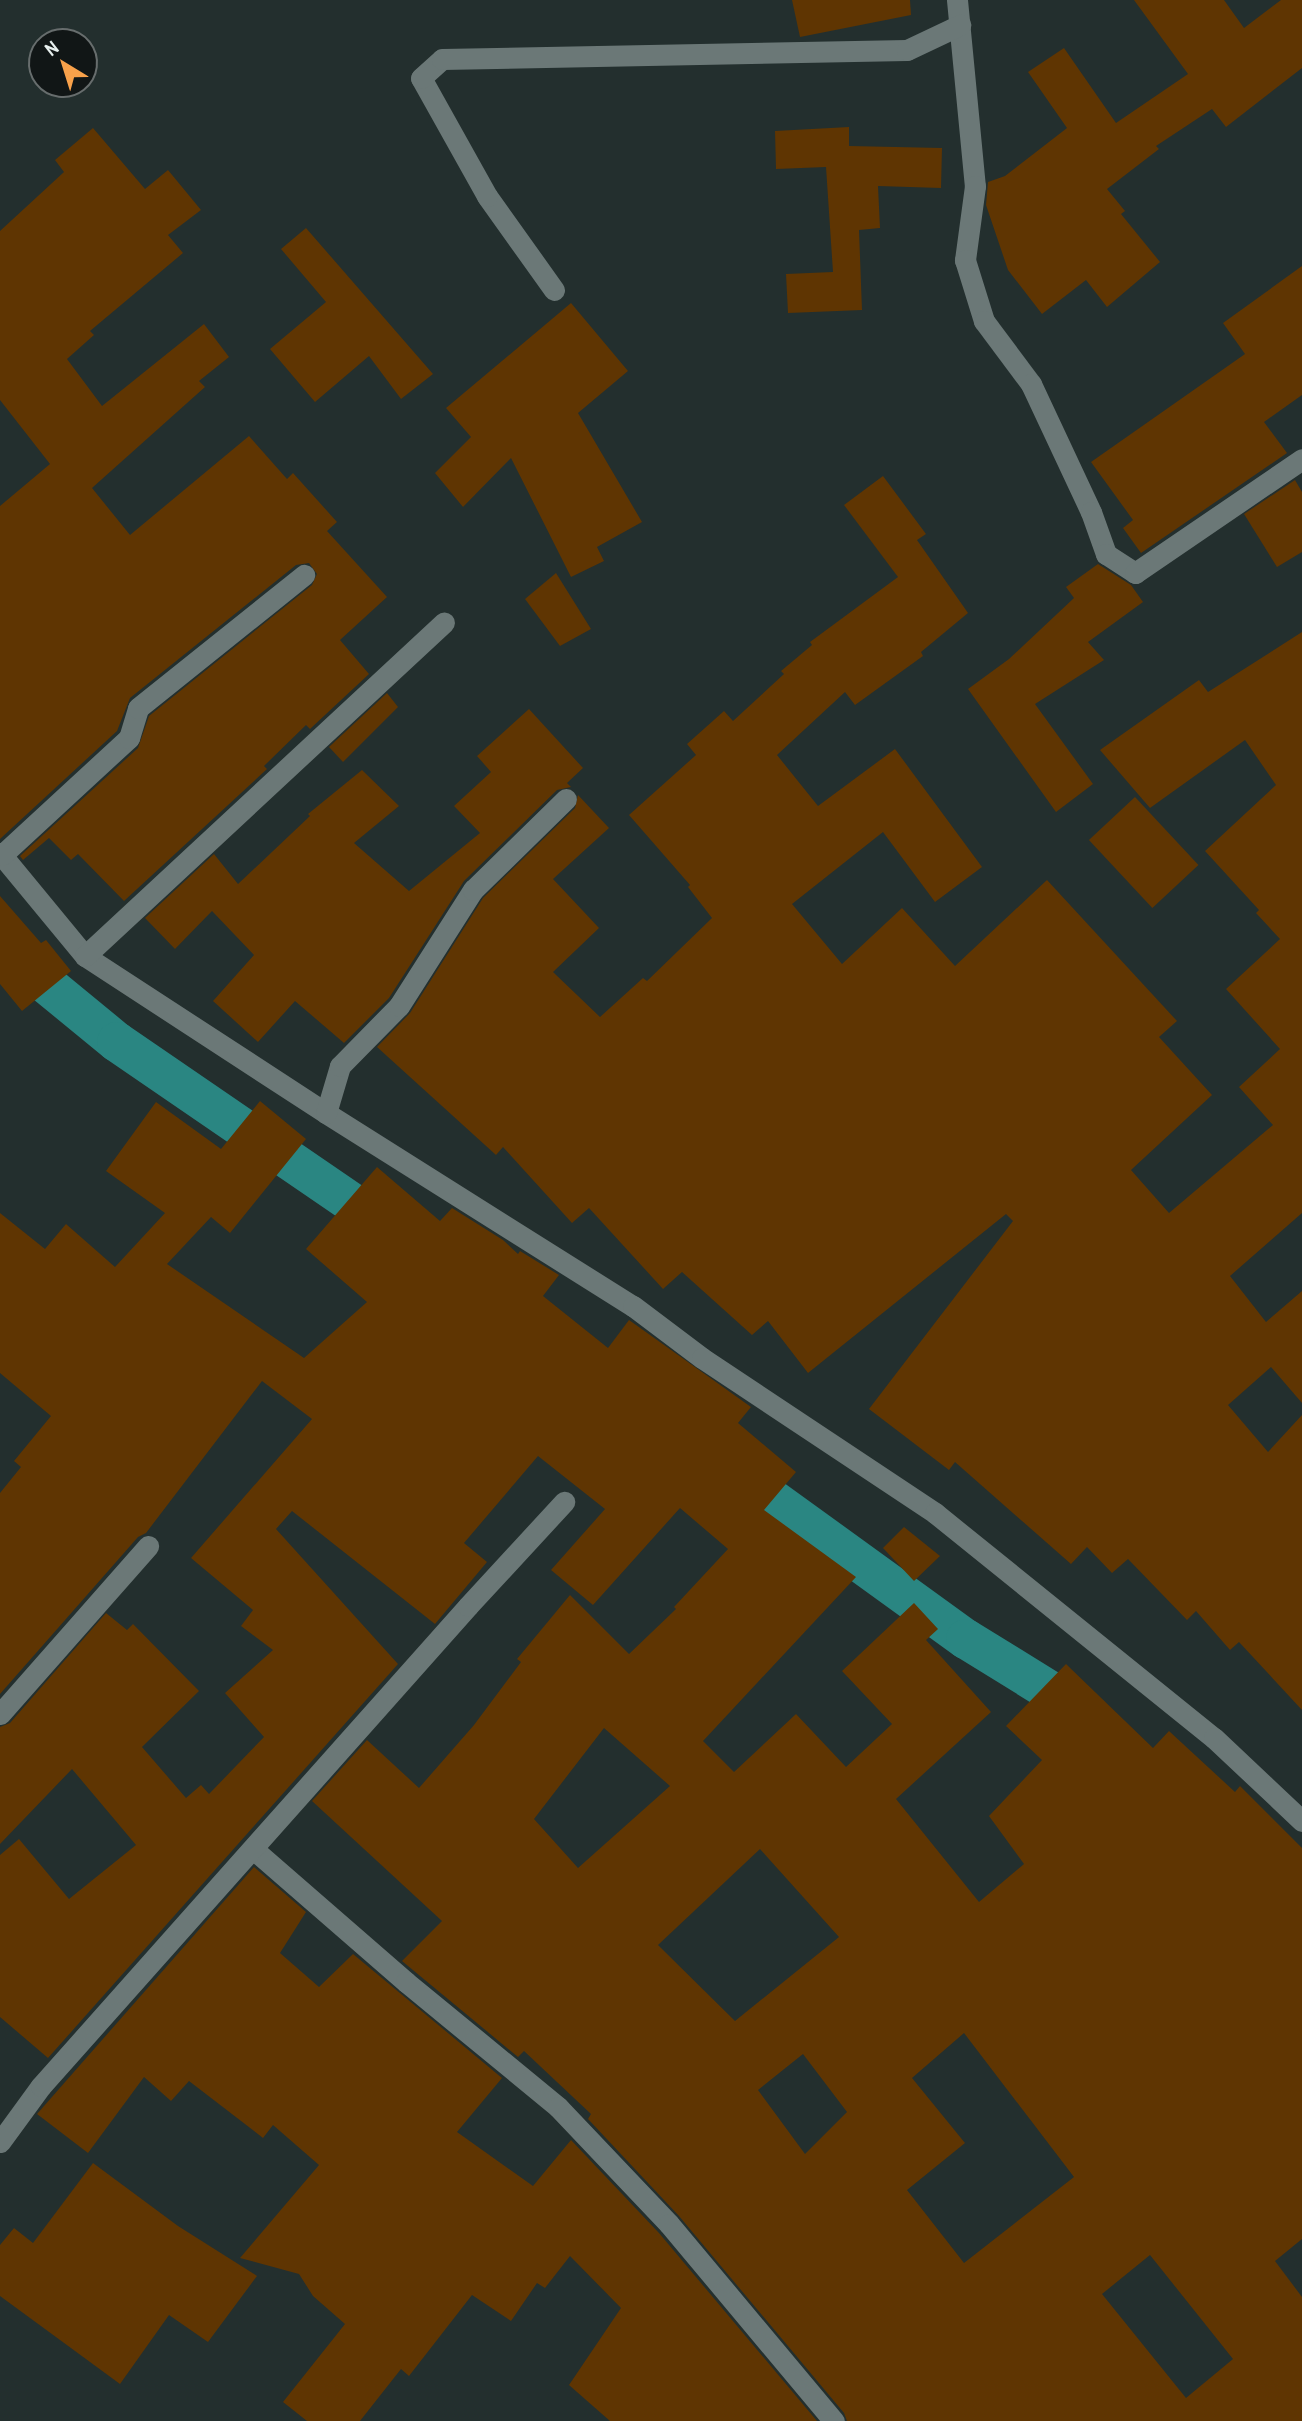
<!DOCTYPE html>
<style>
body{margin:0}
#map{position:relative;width:1302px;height:2421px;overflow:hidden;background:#232f2e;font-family:"Archivo Narrow",sans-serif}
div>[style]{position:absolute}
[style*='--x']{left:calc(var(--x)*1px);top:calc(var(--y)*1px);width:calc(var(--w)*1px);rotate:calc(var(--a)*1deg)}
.canal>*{height:40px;margin:-20px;padding:0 20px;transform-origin:20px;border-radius:20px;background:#2a8682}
.building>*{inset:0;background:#5f3502;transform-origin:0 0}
.minor>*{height:21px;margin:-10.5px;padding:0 10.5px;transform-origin:10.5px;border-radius:10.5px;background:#6b7877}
span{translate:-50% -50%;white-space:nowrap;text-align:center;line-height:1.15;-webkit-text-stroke:6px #111616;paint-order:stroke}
.north{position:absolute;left:28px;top:28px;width:70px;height:70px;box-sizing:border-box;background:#111616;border:2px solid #676d6d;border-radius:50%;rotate:322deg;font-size:19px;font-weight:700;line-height:28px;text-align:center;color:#e8f0ef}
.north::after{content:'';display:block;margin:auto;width:24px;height:32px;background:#f8a14a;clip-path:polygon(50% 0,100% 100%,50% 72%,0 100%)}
</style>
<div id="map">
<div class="canal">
<i style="--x:0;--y:946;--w:151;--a:39.4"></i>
<i style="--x:117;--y:1042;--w:336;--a:34.4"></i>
<i style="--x:728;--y:1467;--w:294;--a:35.9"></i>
<i style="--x:966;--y:1639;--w:145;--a:31.7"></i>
</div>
<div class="building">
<i style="clip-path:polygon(792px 0,910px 0,911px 15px,800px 37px)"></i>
<i style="clip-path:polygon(1134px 0,1224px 0,1244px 28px,1281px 0,1302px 0,1302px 68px,1226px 127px,1212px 109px,1156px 146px,1159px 149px,1107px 189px,1125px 211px,1121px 214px,1160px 262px,1107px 307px,1086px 280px,1042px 314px,1008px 270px,986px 205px,988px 182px,1005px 176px,1067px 128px,1028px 72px,1064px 48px,1116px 123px,1188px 74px)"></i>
<i style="clip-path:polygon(849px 127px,849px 146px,942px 148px,941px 188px,878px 186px,880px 228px,859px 230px,862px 310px,788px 313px,786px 274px,833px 272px,826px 167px,776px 169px,775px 131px)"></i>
<i style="clip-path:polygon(93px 128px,145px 189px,168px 170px,201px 210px,168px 235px,183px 253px,90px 331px,94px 335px,67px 359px,102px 406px,204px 324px,229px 357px,199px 381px,205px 387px,92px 488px,130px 535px,249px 436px,287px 479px,293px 473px,337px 522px,327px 531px,387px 597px,340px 640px,369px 674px,310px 729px,306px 725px,264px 766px,267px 769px,124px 901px,78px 854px,71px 860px,49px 838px,23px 860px,20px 856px,138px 748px,149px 716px,312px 585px,317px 574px,309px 563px,296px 565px,130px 698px,117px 731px,0 839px,0 506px,50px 464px,0 400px,0 231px,64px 172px,55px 160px)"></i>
<i style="clip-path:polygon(306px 228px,433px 374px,401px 399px,369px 356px,315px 402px,270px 349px,326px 302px,281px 249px)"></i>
<i style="clip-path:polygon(1302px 266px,1302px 395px,1264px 422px,1287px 453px,1141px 553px,1123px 528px,1133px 520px,1091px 462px,1245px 354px,1223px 323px)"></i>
<i style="clip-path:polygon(571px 303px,628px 371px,578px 413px,642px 522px,597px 547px,604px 561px,571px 577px,511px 458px,463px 507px,435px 473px,471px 437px,446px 408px)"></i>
<i style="clip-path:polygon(883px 476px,926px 534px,917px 540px,968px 613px,921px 652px,923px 656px,855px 705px,845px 692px,777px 755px,818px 806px,895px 749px,982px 867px,935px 902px,883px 832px,792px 904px,842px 964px,902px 908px,955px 966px,1047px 880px,1177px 1021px,1159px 1037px,1212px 1095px,1131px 1170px,1169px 1213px,1273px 1125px,1239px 1087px,1280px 1049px,1226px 989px,1280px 939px,1256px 913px,1259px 910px,1205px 851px,1276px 785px,1245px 740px,1150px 808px,1100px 750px,1199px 680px,1208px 692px,1302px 632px,1302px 1213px,1230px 1276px,1266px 1322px,1302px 1291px,1302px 1403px,1271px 1367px,1228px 1405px,1268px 1452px,1302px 1415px,1302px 1710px,1239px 1642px,1230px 1650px,1196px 1611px,1187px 1620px,1128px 1559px,1112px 1573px,1087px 1547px,1071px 1564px,955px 1462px,949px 1470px,869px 1409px,1013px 1221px,1006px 1214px,808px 1373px,768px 1321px,752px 1335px,682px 1272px,663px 1289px,589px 1208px,572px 1223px,503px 1147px,496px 1155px,377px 1047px,410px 1013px,483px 898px,575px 808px,578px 795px,609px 828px,553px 879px,599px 928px,553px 972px,600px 1017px,643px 978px,647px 981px,712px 918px,688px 887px,690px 885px,629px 815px,696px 755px,687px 744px,724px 711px,733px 721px,784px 674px,781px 671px,812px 645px,810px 642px,898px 577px,844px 505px)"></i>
<i style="clip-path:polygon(1295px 480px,1302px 492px,1302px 552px,1277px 567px,1244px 514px)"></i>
<i style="clip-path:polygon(1098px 564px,1131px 585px,1143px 602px,1088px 642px,1104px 660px,1035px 704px,1093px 784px,1056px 812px,968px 689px,1009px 659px,1074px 598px,1066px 587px)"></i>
<i style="clip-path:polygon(556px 573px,591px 629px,560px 646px,525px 599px)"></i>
<i style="clip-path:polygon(387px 693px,398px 707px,343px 762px,329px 747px)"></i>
<i style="clip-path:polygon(529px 709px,583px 768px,567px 783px,571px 787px,557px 790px,464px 881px,389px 998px,344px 1043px,295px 1001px,258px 1042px,213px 1001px,254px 955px,212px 911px,175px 949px,145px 918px,214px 854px,238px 884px,310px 816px,308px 814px,362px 770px,399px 806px,354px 843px,409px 891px,480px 833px,454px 806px,491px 772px,477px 756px)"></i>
<i style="left:1135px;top:797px;width:93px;height:63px;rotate:47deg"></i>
<i style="clip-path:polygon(0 896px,41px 943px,46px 940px,71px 971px,22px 1011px,0 984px)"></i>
<i style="clip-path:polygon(evenodd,260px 1101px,306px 1139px,230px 1233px,211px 1217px,167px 1264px,304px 1358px,367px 1302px,306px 1249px,377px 1167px,440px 1221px,452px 1208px,503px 1240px,518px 1254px,520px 1251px,559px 1275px,543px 1296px,608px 1348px,629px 1320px,751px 1407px,738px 1423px,796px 1472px,764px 1510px,856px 1577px,703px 1741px,734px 1772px,796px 1714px,846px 1767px,892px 1724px,842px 1671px,914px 1603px,938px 1629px,926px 1640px,991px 1712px,896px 1799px,979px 1902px,1024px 1864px,989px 1816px,1042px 1760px,1006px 1726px,1066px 1664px,1153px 1748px,1169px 1731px,1235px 1792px,1240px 1786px,1302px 1848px,1302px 2239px,1275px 2261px,1302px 2297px,1302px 2421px,847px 2421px,844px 2413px,679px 2216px,588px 2119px,591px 2114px,524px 2051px,518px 2057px,402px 1961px,442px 1921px,312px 1801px,367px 1740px,419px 1788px,474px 1725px,521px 1662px,517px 1659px,570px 1595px,629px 1654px,676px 1609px,674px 1607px,728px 1549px,680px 1508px,593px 1605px,551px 1570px,605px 1509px,538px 1456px,464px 1543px,487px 1562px,435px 1624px,292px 1511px,276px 1529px,398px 1664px,48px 2058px,0 2017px,0 1855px,19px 1839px,69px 1899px,136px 1845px,72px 1769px,0 1844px,0 1727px,10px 1723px,106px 1613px,127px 1630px,133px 1624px,199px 1691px,142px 1747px,186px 1798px,201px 1785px,209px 1794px,264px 1737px,225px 1693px,273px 1650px,241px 1626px,253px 1610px,191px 1558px,312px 1419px,262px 1381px,146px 1533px,138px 1537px,0 1694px,0 1493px,21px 1467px,14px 1461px,51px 1416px,0 1373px,0 1213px,45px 1249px,66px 1224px,115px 1267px,165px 1213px,106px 1171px,156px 1102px,221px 1149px,260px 1101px,604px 1728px,670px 1786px,578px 1868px,534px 1819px,604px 1728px,260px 1101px,760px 1849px,839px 1937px,735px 2021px,658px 1945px,760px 1849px,260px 1101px,964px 2033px,1074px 2177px,964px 2263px,907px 2190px,965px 2143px,912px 2078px,964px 2033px,260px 1101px,803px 2054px,847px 2112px,805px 2154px,758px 2090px,803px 2054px,260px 1101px,1150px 2255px,1233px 2359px,1186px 2398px,1102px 2294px,1150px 2255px)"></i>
<i style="clip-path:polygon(904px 1527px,940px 1556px,914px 1581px,883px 1548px)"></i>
<i style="clip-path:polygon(254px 1867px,306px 1912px,280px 1953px,319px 1987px,353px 1954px,502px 2078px,457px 2132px,533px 2186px,571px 2140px,659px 2233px,817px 2421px,610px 2421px,569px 2385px,621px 2308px,570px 2256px,545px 2288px,537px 2283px,511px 2321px,472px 2295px,409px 2376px,401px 2369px,360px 2421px,307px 2421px,283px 2402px,345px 2324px,313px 2296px,299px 2274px,240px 2258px,319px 2165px,273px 2125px,263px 2138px,189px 2081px,171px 2101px,144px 2077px,88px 2153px,37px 2114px)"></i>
<i style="clip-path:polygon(93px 2163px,178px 2226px,257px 2276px,208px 2342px,169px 2315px,120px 2384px,0 2296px,0 2245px,14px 2228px,33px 2243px)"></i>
</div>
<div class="minor">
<i style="--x:957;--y:0;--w:187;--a:84.5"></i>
<i style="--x:975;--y:186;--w:75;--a:97.7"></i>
<i style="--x:965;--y:260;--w:64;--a:72.7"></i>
<i style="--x:984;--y:321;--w:79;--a:53.3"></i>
<i style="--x:1031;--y:384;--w:141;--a:64.9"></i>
<i style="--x:1091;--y:512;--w:45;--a:70.3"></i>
<i style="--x:1106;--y:554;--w:35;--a:33"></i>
<i style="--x:1135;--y:573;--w:202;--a:-34.3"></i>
<i style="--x:554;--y:290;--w:115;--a:-125.5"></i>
<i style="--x:487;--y:196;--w:135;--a:-119.2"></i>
<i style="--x:421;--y:78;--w:28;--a:-42"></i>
<i style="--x:442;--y:59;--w:465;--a:-1.1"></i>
<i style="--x:907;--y:50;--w:59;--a:-25.3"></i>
<i style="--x:0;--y:853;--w:134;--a:50.5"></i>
<i style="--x:85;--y:956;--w:288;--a:33.1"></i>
<i style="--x:326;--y:1113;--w:363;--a:32.2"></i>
<i style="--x:633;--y:1306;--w:86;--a:37"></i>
<i style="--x:702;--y:1358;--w:280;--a:33.6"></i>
<i style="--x:935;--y:1513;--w:358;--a:38.9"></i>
<i style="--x:1214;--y:1738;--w:121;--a:43.3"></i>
<i style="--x:2;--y:855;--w:173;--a:-42.7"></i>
<i style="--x:129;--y:738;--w:31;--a:-73"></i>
<i style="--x:138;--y:708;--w:213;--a:-38.7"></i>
<i style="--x:85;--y:956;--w:490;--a:-42.9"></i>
<i style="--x:326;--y:1113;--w:49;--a:-73.4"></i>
<i style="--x:340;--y:1066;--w:84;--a:-45.5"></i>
<i style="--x:399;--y:1006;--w:138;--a:-57.5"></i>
<i style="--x:473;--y:890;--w:130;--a:-44.4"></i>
<i style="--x:0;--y:1714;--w:224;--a:-48.6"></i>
<i style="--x:253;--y:1849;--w:203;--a:41"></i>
<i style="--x:406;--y:1982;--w:197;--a:39.4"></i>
<i style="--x:558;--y:2107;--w:161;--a:46.5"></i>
<i style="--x:669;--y:2224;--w:257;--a:50.1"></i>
<i style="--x:0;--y:2142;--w:69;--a:-53.8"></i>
<i style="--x:41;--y:2086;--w:642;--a:-48.34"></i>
<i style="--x:468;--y:1606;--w:142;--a:-47.3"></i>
</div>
<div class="north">N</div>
</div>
